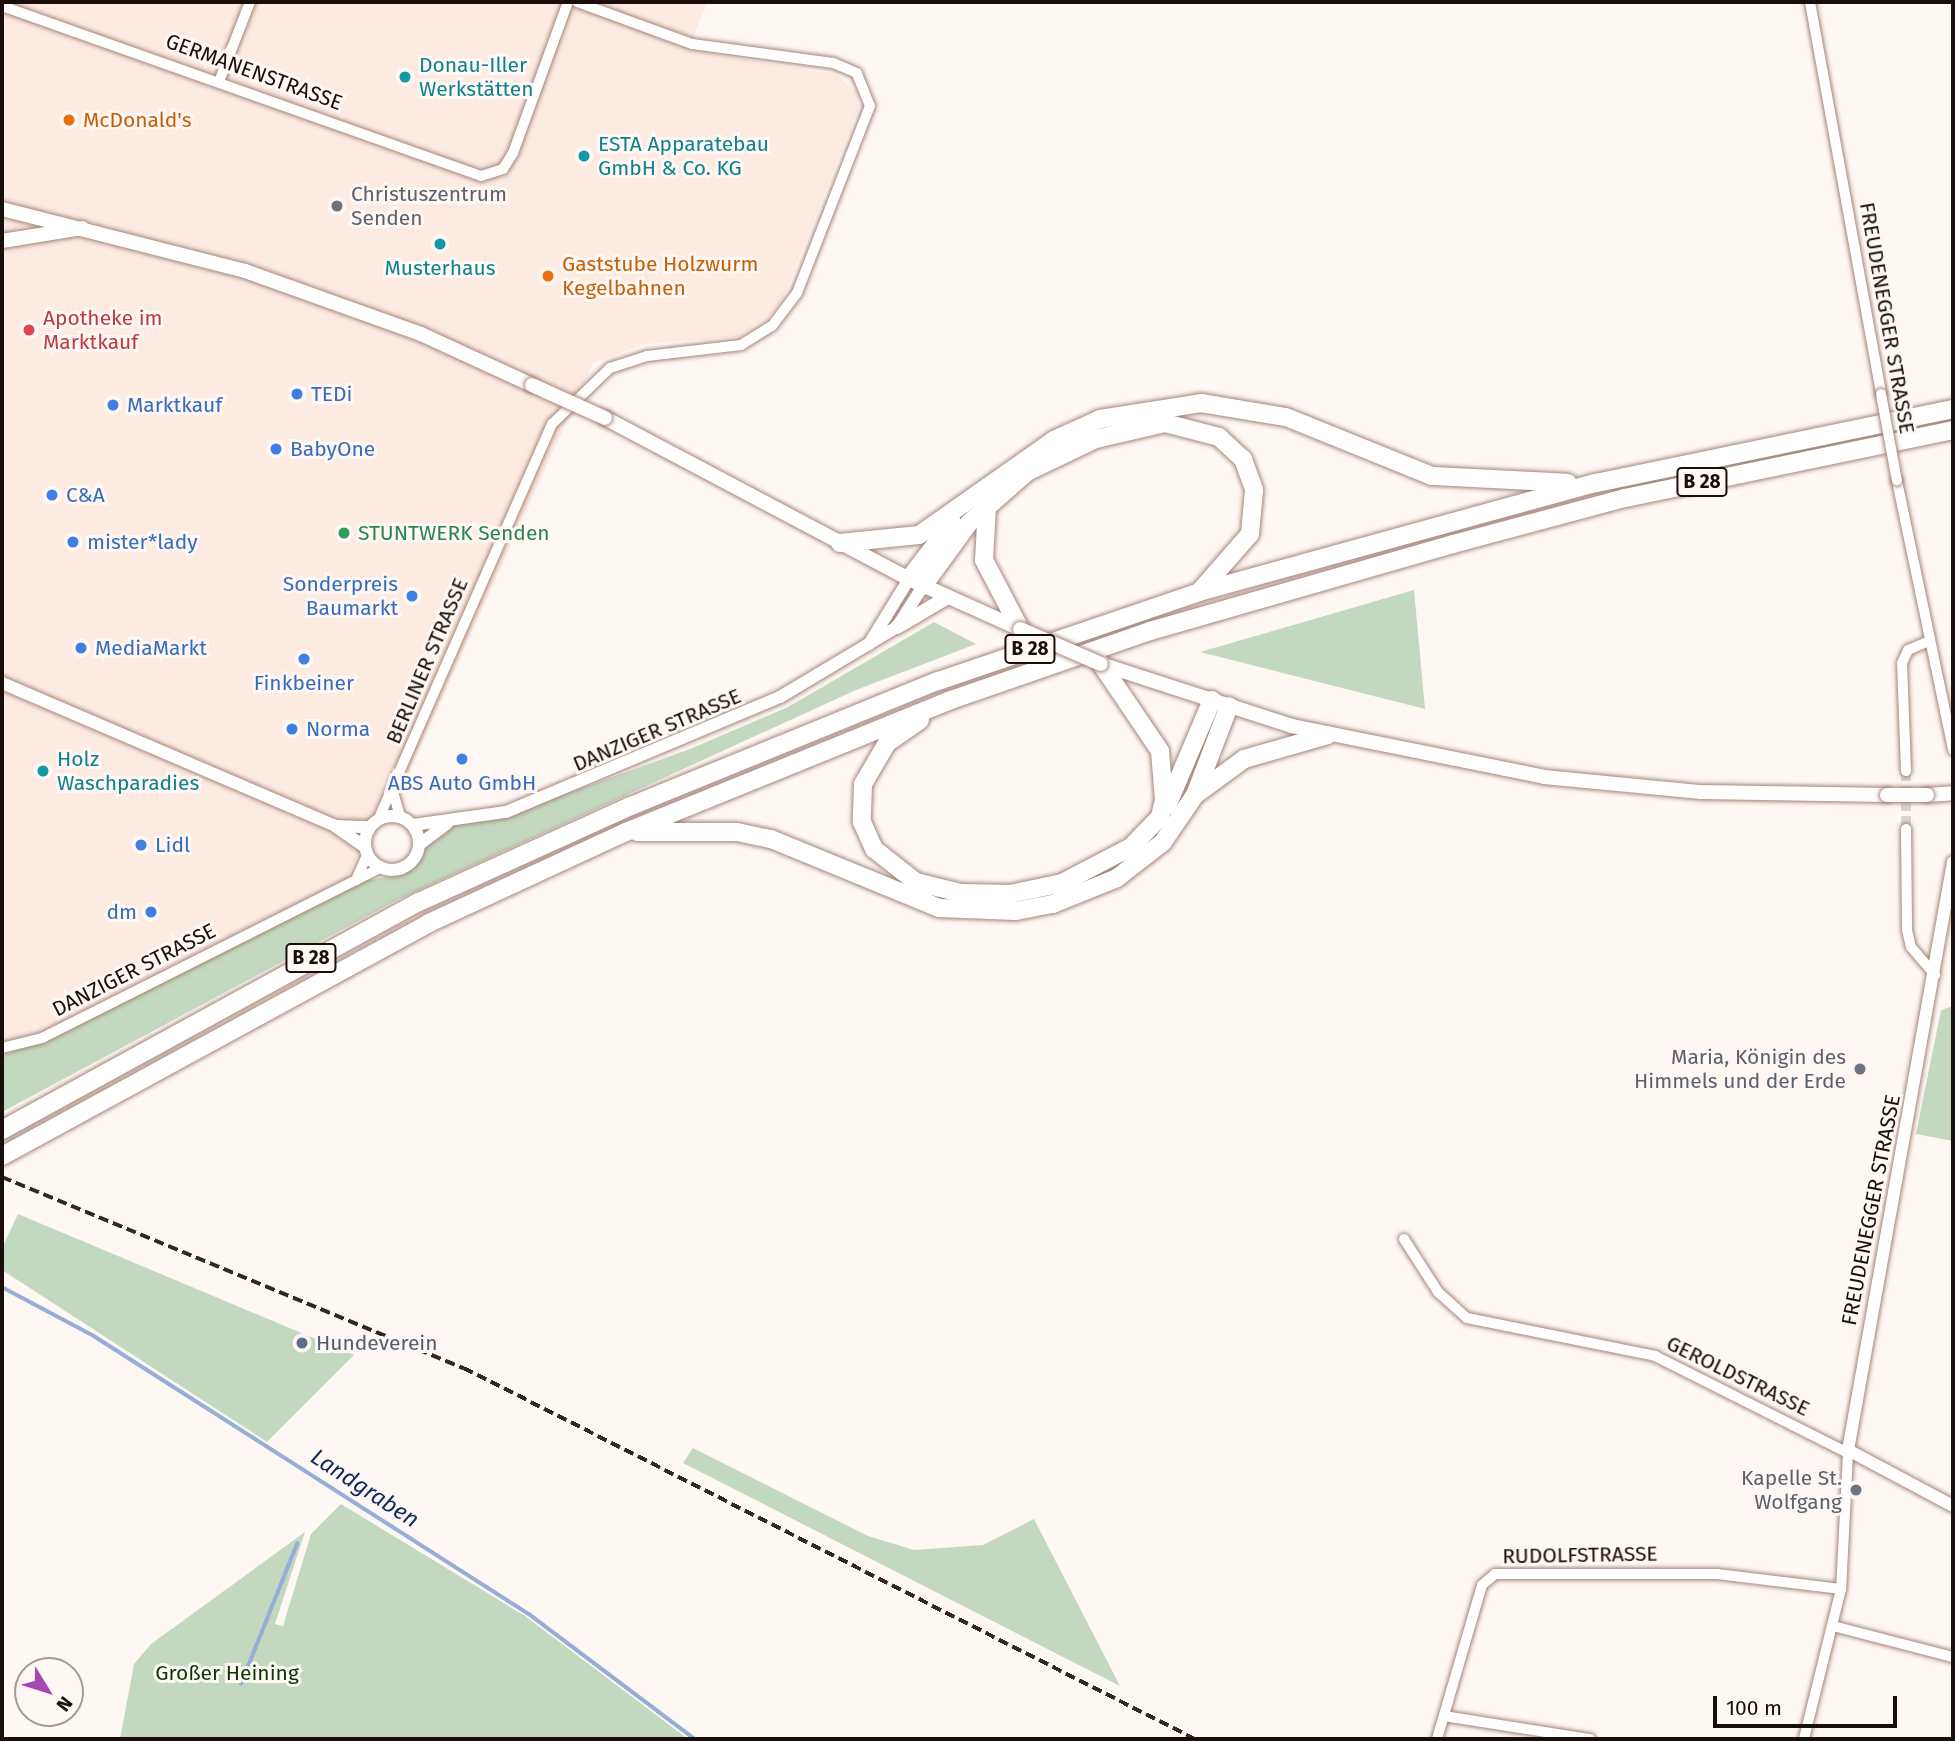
<!DOCTYPE html>
<meta charset="utf-8">
<style>
body{margin:0}
#map{position:relative;width:1955px;height:1741px;overflow:hidden;background:#fef7f4;font-family:"Fira Sans",sans-serif}
div>[style]{position:absolute}
[style*='--x']{left:calc(var(--x)*1px);top:calc(var(--y)*1px);width:calc(var(--w)*1px);rotate:calc(var(--a)*1deg)}
.commercial>*{inset:0;background:#fdeae1}
.green>*{inset:0;background:#c3d9bf}
.stream>*{height:3.5px;margin:-1.75px;padding:0 1.75px;transform-origin:1.75px;border-radius:1.75px;background:#95aed7}
.minor-tunnel>*{height:10px;margin-top:-5px;transform-origin:0;background:repeating-linear-gradient(90deg,#dcd4d1 0 10px,transparent 0 15px)}
.roads{filter:drop-shadow(0 0 2px #a58479) drop-shadow(0 0 2px #a58479)}
.minor>*{height:10px;margin:-5px;padding:0 5px;transform-origin:5px;border-radius:5px;background:#fff}
.tertiary>*{height:12px;margin:-6px;padding:0 6px;transform-origin:6px;border-radius:6px;background:#fff}
.tertiary>.ring{margin:-6px;padding:0;box-sizing:content-box;background:none;border:12px solid #fff;border-radius:50%}
.secondary>*{height:14px;margin:-7px;padding:0 7px;transform-origin:7px;border-radius:7px;background:#fff}
.trunk>*{height:18px;margin:-9px;padding:0 9px;transform-origin:9px;border-radius:9px;background:#fff}
.rail>*{height:3.5px;margin-top:-1.75px;transform-origin:0;background:repeating-linear-gradient(90deg,#332723 0 10px,transparent 0 15px)}
.bridges{filter:drop-shadow(0 0 2px #a58479) drop-shadow(0 0 2px #a58479)}
.minor-bridge>*{height:10px;margin:-5px;padding:0 5px;transform-origin:5px;border-radius:5px;background:#fff}
.secondary-bridge>*{height:14px;margin:-7px;padding:0 7px;transform-origin:7px;border-radius:7px;background:#fff}
.dots>*{width:19px;height:19px;translate:-50% -50%;box-sizing:border-box;border:4px solid #fef7f4;border-radius:50%}
span{translate:-50% -50%;white-space:nowrap;text-align:center;line-height:1.15;-webkit-text-stroke:6px #fef7f4;paint-order:stroke}
.shield-label span{padding:2px 5px;background:#fef7f4;border:2px solid;border-radius:5px;-webkit-text-stroke-width:0}
.shield-label{font-size:19px;color:#1a0e0a;font-weight:700}
.culture-label{font-size:21px;color:#0d838f}
.left{translate:0 -50%;text-align:left}
.street-label{font-size:21px;color:#1a0e0a}
.food-label{font-size:21px;color:#c56008}
.worship-label{font-size:21px;color:#5b616d}
.right{translate:-100% -50%;text-align:right}
.health-label{font-size:21px;color:#be3a42}
.shop-label{font-size:21px;color:#366cbe}
.leisure-label{font-size:21px;color:#27864d}
.service-label{font-size:21px;color:#4e5e75}
.park-label{font-size:21px;color:#0b3801}
.water-label{font-size:23px;color:#0e2d5f;font-style:italic}
.frame{position:absolute;inset:0;border:4px solid #1a0e0a;pointer-events:none}
.north{position:absolute;left:14px;top:1657px;width:70px;height:70px;box-sizing:border-box;background:#fef7f4;border:2px solid #a39a96;border-radius:50%;rotate:128deg;font-size:19px;font-weight:700;line-height:28px;text-align:center;color:#1a0e0a}
.north::after{content:'';display:block;margin:auto;width:24px;height:32px;background:#a649b3;clip-path:polygon(50% 0,100% 100%,50% 72%,0 100%)}
.scale{position:absolute;left:1713px;top:1696px;width:184px;height:32px;box-sizing:border-box;border:4px solid #1a0e0a;border-top:0;padding-left:9px;font-size:21px;line-height:24px;white-space:nowrap;color:#1a0e0a;-webkit-text-stroke:5px #fef7f4;paint-order:stroke}
</style>
<div id="map">
<div class="commercial">
<i style="clip-path:polygon(2px 2px,707px 2px,688px 50px,837px 75px,856px 93px,859px 107px,783px 298px,770px 315px,737px 337px,644px 344px,593px 363px,389px 815px,369px 827px,344px 886px,44px 1038px,2px 1050px)"></i>
</div>
<div class="green">
<i style="clip-path:polygon(1414px 590px,1425px 709px,1200px 652px)"></i>
<i style="clip-path:polygon(934px 622px,976px 644px,856px 690px,399px 899px,2px 1112px,2px 1055px,48px 1039px,361px 881px,401px 875px,418px 851px,458px 823px,499px 818px,690px 749px,788px 707px)"></i>
<i style="clip-path:polygon(1953px 1006px,1953px 1141px,1916px 1134px,1941px 1010px)"></i>
<i style="clip-path:polygon(18px 1214px,354px 1355px,267px 1442px,2px 1270px,2px 1248px)"></i>
<i style="clip-path:polygon(693px 1448px,868px 1536px,914px 1550px,983px 1545px,1034px 1519px,1120px 1686px,683px 1463px)"></i>
<i style="clip-path:polygon(341px 1504px,525px 1616px,688px 1739px,120px 1739px,134px 1664px,151px 1644px,305px 1532px,275px 1624px,283px 1626px,311px 1534px)"></i>
</div>
<div class="stream">
<i style="--x:2;--y:1287;--w:104;--a:28"></i>
<i style="--x:94;--y:1336;--w:516;--a:32.58"></i>
<i style="--x:529;--y:1614;--w:208;--a:37"></i>
<i style="--x:241;--y:1684;--w:151;--a:-68.2"></i>
</div>
<div class="minor-tunnel">
<i style="--x:1906;--y:771;--w:58;--a:90"></i>
</div>
<div class="roads">
<div class="minor">
<i style="--x:1810;--y:2;--w:398;--a:79.7"></i>
<i style="--x:2;--y:6;--w:508;--a:19.54"></i>
<i style="--x:481;--y:176;--w:23;--a:-18"></i>
<i style="--x:503;--y:169;--w:19;--a:-58"></i>
<i style="--x:513;--y:153;--w:161;--a:-70"></i>
<i style="--x:220;--y:79;--w:83;--a:-68.7"></i>
<i style="--x:1897;--y:481;--w:275;--a:78.2"></i>
<i style="--x:1906;--y:771;--w:108;--a:-92.1"></i>
<i style="--x:1902;--y:663;--w:14;--a:-65"></i>
<i style="--x:1908;--y:650;--w:23;--a:-23"></i>
<i style="--x:393;--y:792;--w:25;--a:74"></i>
<i style="--x:379;--y:818;--w:430;--a:-66.3"></i>
<i style="--x:552;--y:424;--w:81;--a:-44"></i>
<i style="--x:610;--y:368;--w:39;--a:-18"></i>
<i style="--x:647;--y:356;--w:95;--a:-6.7"></i>
<i style="--x:741;--y:345;--w:36;--a:-32"></i>
<i style="--x:772;--y:326;--w:41;--a:-52.9"></i>
<i style="--x:797;--y:293;--w:201;--a:-68.7"></i>
<i style="--x:870;--y:106;--w:35;--a:-112"></i>
<i style="--x:857;--y:73;--w:26;--a:-157"></i>
<i style="--x:833;--y:63;--w:142;--a:-172.3"></i>
<i style="--x:692;--y:44;--w:122;--a:-159.9"></i>
<i style="--x:1906;--y:829;--w:101;--a:89.4"></i>
<i style="--x:1907;--y:930;--w:17;--a:77"></i>
<i style="--x:1911;--y:947;--w:37;--a:49"></i>
<i style="--x:356;--y:880;--w:27;--a:-66"></i>
<i style="--x:2;--y:1048;--w:41;--a:-14"></i>
<i style="--x:42;--y:1038;--w:378;--a:-26.7"></i>
<i style="--x:1404;--y:1239;--w:63;--a:57.3"></i>
<i style="--x:1438;--y:1292;--w:39;--a:42"></i>
<i style="--x:1467;--y:1318;--w:192;--a:11.4"></i>
<i style="--x:1655;--y:1356;--w:216;--a:26.7"></i>
<i style="--x:1848;--y:1453;--w:136;--a:92.9"></i>
<i style="--x:1841;--y:1589;--w:154;--a:103.9"></i>
<i style="--x:1833;--y:1626;--w:124;--a:14.5"></i>
<i style="--x:1444;--y:1716;--w:148;--a:9"></i>
<i style="--x:1437;--y:1739;--w:160;--a:-73.7"></i>
<i style="--x:1482;--y:1585;--w:17;--a:-40"></i>
<i style="--x:1495;--y:1574;--w:222;--a:0"></i>
<i style="--x:1717;--y:1574;--w:125;--a:6.9"></i>
</div>
<div class="tertiary">
<i style="--x:869;--y:644;--w:76;--a:-58.4"></i>
<i style="--x:2;--y:683;--w:362;--a:23.2"></i>
<i style="--x:335;--y:826;--w:37;--a:35"></i>
<i class="ring" style="left:365px;top:816px;width:42px;height:42px"></i>
<i style="--x:413;--y:825;--w:94;--a:-8"></i>
<i style="--x:506;--y:812;--w:297;--a:-22.8"></i>
<i style="--x:780;--y:697;--w:136;--a:-30.9"></i>
<i style="--x:897;--y:627;--w:49;--a:-57.6"></i>
<i style="--x:335;--y:826;--w:34;--a:2"></i>
<i style="--x:420;--y:844;--w:34;--a:-37"></i>
<i style="--x:1953;--y:862;--w:597;--a:100.12"></i>
<i style="--x:1848;--y:1450;--w:119;--a:28.1"></i>
</div>
<div class="secondary">
<i style="--x:2;--y:209;--w:251;--a:14.3"></i>
<i style="--x:245;--y:271;--w:187;--a:19.7"></i>
<i style="--x:421;--y:334;--w:122;--a:24.7"></i>
<i style="--x:2;--y:241;--w:81;--a:-9.2"></i>
<i style="--x:605;--y:418;--w:344;--a:27.9"></i>
<i style="--x:909;--y:579;--w:122;--a:24.2"></i>
<i style="--x:897;--y:627;--w:59;--a:-30.5"></i>
<i style="--x:1101;--y:664;--w:201;--a:18"></i>
<i style="--x:1292;--y:726;--w:257;--a:11.4"></i>
<i style="--x:1544;--y:777;--w:158;--a:5.5"></i>
<i style="--x:1701;--y:792;--w:186;--a:0.9"></i>
<i style="--x:1927;--y:795;--w:26;--a:-4"></i>
</div>
<div class="trunk">
<i style="--x:987;--y:507;--w:53;--a:93.2"></i>
<i style="--x:984;--y:560;--w:78;--a:62.4"></i>
<i style="--x:840;--y:543;--w:79;--a:-5.8"></i>
<i style="--x:919;--y:535;--w:165;--a:-35.1"></i>
<i style="--x:1054;--y:440;--w:51;--a:-24.5"></i>
<i style="--x:1100;--y:419;--w:102;--a:-9"></i>
<i style="--x:1201;--y:403;--w:86;--a:9.4"></i>
<i style="--x:1286;--y:417;--w:157;--a:22"></i>
<i style="--x:1432;--y:476;--w:136;--a:2.9"></i>
<i style="--x:909;--y:579;--w:71;--a:-52.5"></i>
<i style="--x:923;--y:586;--w:78;--a:-53.9"></i>
<i style="--x:969;--y:523;--w:77;--a:-41.3"></i>
<i style="--x:1027;--y:472;--w:76;--a:-25.6"></i>
<i style="--x:1096;--y:439;--w:71;--a:-13.1"></i>
<i style="--x:1165;--y:423;--w:56;--a:14.5"></i>
<i style="--x:1219;--y:437;--w:33;--a:43"></i>
<i style="--x:1243;--y:459;--w:33;--a:70"></i>
<i style="--x:1254;--y:490;--w:44;--a:95.2"></i>
<i style="--x:1250;--y:534;--w:74;--a:131.2"></i>
<i style="--x:920;--y:720;--w:40;--a:145.1"></i>
<i style="--x:887;--y:743;--w:48;--a:120.3"></i>
<i style="--x:863;--y:784;--w:38;--a:92"></i>
<i style="--x:862;--y:822;--w:30;--a:66"></i>
<i style="--x:874;--y:849;--w:53;--a:38.2"></i>
<i style="--x:916;--y:882;--w:46;--a:13.7"></i>
<i style="--x:961;--y:893;--w:49;--a:1.2"></i>
<i style="--x:1010;--y:894;--w:53;--a:-11.9"></i>
<i style="--x:1062;--y:883;--w:78;--a:-27.6"></i>
<i style="--x:1131;--y:847;--w:42;--a:-46"></i>
<i style="--x:1160;--y:817;--w:17;--a:-77"></i>
<i style="--x:1164;--y:800;--w:49;--a:-94.7"></i>
<i style="--x:1160;--y:751;--w:105;--a:-124.1"></i>
<i style="--x:1195;--y:795;--w:61;--a:-36.3"></i>
<i style="--x:1244;--y:759;--w:87;--a:-15.9"></i>
<i style="--x:1167;--y:806;--w:115;--a:-67"></i>
<i style="--x:637;--y:832;--w:100;--a:0"></i>
<i style="--x:737;--y:832;--w:35;--a:12"></i>
<i style="--x:771;--y:839;--w:182;--a:22.3"></i>
<i style="--x:939;--y:908;--w:77;--a:2.2"></i>
<i style="--x:1016;--y:911;--w:38;--a:-11"></i>
<i style="--x:1053;--y:904;--w:69;--a:-22.1"></i>
<i style="--x:1117;--y:878;--w:58;--a:-38"></i>
<i style="--x:1163;--y:842;--w:57;--a:-55.8"></i>
<i style="--x:1195;--y:795;--w:95;--a:-69.1"></i>
<i style="--x:2;--y:1130;--w:475;--a:-28.7"></i>
<i style="--x:419;--y:902;--w:233;--a:-24.4"></i>
<i style="--x:631;--y:806;--w:331;--a:-22.2"></i>
<i style="--x:938;--y:681;--w:276;--a:-18.8"></i>
<i style="--x:1199;--y:592;--w:412;--a:-15.4"></i>
<i style="--x:1596;--y:483;--w:365;--a:-11.7"></i>
<i style="--x:2;--y:1156;--w:486;--a:-28.6"></i>
<i style="--x:429;--y:923;--w:217;--a:-24.8"></i>
<i style="--x:626;--y:832;--w:348;--a:-22.1"></i>
<i style="--x:948;--y:701;--w:214;--a:-19.1"></i>
<i style="--x:1150;--y:631;--w:315;--a:-16"></i>
<i style="--x:1453;--y:544;--w:178;--a:-15"></i>
<i style="--x:1625;--y:498;--w:335;--a:-11.7"></i>
</div>
</div>
<div class="rail">
<i style="--x:2;--y:1177;--w:500;--a:22.5"></i>
<i style="--x:464;--y:1368;--w:820;--a:26.91"></i>
</div>
<div class="bridges">
<div class="minor-bridge">
<i style="--x:1881;--y:394;--w:88;--a:79.6"></i>
</div>
<div class="secondary-bridge">
<i style="--x:532;--y:385;--w:80;--a:24.3"></i>
<i style="--x:1020;--y:629;--w:88;--a:23.4"></i>
<i style="--x:1887;--y:795;--w:40;--a:0"></i>
</div>
</div>
<div class="dots">
<i style="left:405px;top:77px;background:#0f9aa8"></i>
<i style="left:69px;top:120px;background:#e8710a"></i>
<i style="left:584px;top:156px;background:#0f9aa8"></i>
<i style="left:337px;top:206px;background:#6b7280"></i>
<i style="left:440px;top:244px;background:#0f9aa8"></i>
<i style="left:548px;top:276px;background:#e8710a"></i>
<i style="left:29px;top:330px;background:#e0444e"></i>
<i style="left:297px;top:394px;background:#3f7fe0"></i>
<i style="left:113px;top:405px;background:#3f7fe0"></i>
<i style="left:276px;top:449px;background:#3f7fe0"></i>
<i style="left:52px;top:495px;background:#3f7fe0"></i>
<i style="left:344px;top:533px;background:#2e9e5b"></i>
<i style="left:73px;top:542px;background:#3f7fe0"></i>
<i style="left:412px;top:596px;background:#3f7fe0"></i>
<i style="left:81px;top:648px;background:#3f7fe0"></i>
<i style="left:304px;top:659px;background:#3f7fe0"></i>
<i style="left:292px;top:729px;background:#3f7fe0"></i>
<i style="left:462px;top:759px;background:#3f7fe0"></i>
<i style="left:43px;top:771px;background:#0f9aa8"></i>
<i style="left:141px;top:845px;background:#3f7fe0"></i>
<i style="left:151px;top:912px;background:#3f7fe0"></i>
<i style="left:1860px;top:1069px;background:#6b7280"></i>
<i style="left:302px;top:1343px;background:#5c6f8a"></i>
<i style="left:1856px;top:1490px;background:#6b7280"></i>
</div>
<div class="shield-label">
<span style="left:1702px;top:482px">B 28</span>
<span style="left:1030px;top:649px">B 28</span>
<span style="left:311px;top:958px">B 28</span>
</div>
<div class="culture-label">
<span class="left" style="left:419px;top:77px">Donau-Iller<br>Werkstätten</span>
<span class="left" style="left:598px;top:156px">ESTA Apparatebau<br>GmbH &amp; Co. KG</span>
<span style="left:440px;top:268px">Musterhaus</span>
<span class="left" style="left:57px;top:771px">Holz<br>Waschparadies</span>
</div>
<div class="street-label">
<span style="left:254px;top:72px;rotate:20deg">GERMANENSTRASSE</span>
<span style="left:1887px;top:318px;rotate:80deg">FREUDENEGGER STRASSE</span>
<span style="left:427px;top:661px;rotate:-67deg">BERLINER STRASSE</span>
<span style="left:657px;top:730px;rotate:-23deg">DANZIGER STRASSE</span>
<span style="left:134px;top:970px;rotate:-27deg">DANZIGER STRASSE</span>
<span style="left:1871px;top:1210px;rotate:-79deg">FREUDENEGGER STRASSE</span>
<span style="left:1738px;top:1376px;rotate:26deg">GEROLDSTRASSE</span>
<span style="left:1580px;top:1555px;rotate:-1deg">RUDOLFSTRASSE</span>
</div>
<div class="food-label">
<span class="left" style="left:83px;top:120px">McDonald's</span>
<span class="left" style="left:562px;top:276px">Gaststube Holzwurm<br>Kegelbahnen</span>
</div>
<div class="worship-label">
<span class="left" style="left:351px;top:206px">Christuszentrum<br>Senden</span>
<span class="right" style="left:1846px;top:1069px">Maria, Königin des<br>Himmels und der Erde</span>
<span class="right" style="left:1842px;top:1490px">Kapelle St.<br>Wolfgang</span>
</div>
<div class="health-label">
<span class="left" style="left:43px;top:330px">Apotheke im<br>Marktkauf</span>
</div>
<div class="shop-label">
<span class="left" style="left:311px;top:394px">TEDi</span>
<span class="left" style="left:127px;top:405px">Marktkauf</span>
<span class="left" style="left:290px;top:449px">BabyOne</span>
<span class="left" style="left:66px;top:495px">C&amp;A</span>
<span class="left" style="left:87px;top:542px">mister*lady</span>
<span class="right" style="left:398px;top:596px">Sonderpreis<br>Baumarkt</span>
<span class="left" style="left:95px;top:648px">MediaMarkt</span>
<span style="left:304px;top:683px">Finkbeiner</span>
<span class="left" style="left:306px;top:729px">Norma</span>
<span style="left:462px;top:783px">ABS Auto GmbH</span>
<span class="left" style="left:155px;top:845px">Lidl</span>
<span class="right" style="left:137px;top:912px">dm</span>
</div>
<div class="leisure-label">
<span class="left" style="left:358px;top:533px">STUNTWERK Senden</span>
</div>
<div class="service-label">
<span class="left" style="left:316px;top:1343px">Hundeverein</span>
</div>
<div class="park-label">
<span style="left:227px;top:1673px">Großer Heining</span>
</div>
<div class="water-label">
<span style="left:365px;top:1488px;rotate:33deg">Landgraben</span>
</div>
<div class="frame"></div>
<div class="north">N</div>
<div class="scale">100 m</div>
</div>
